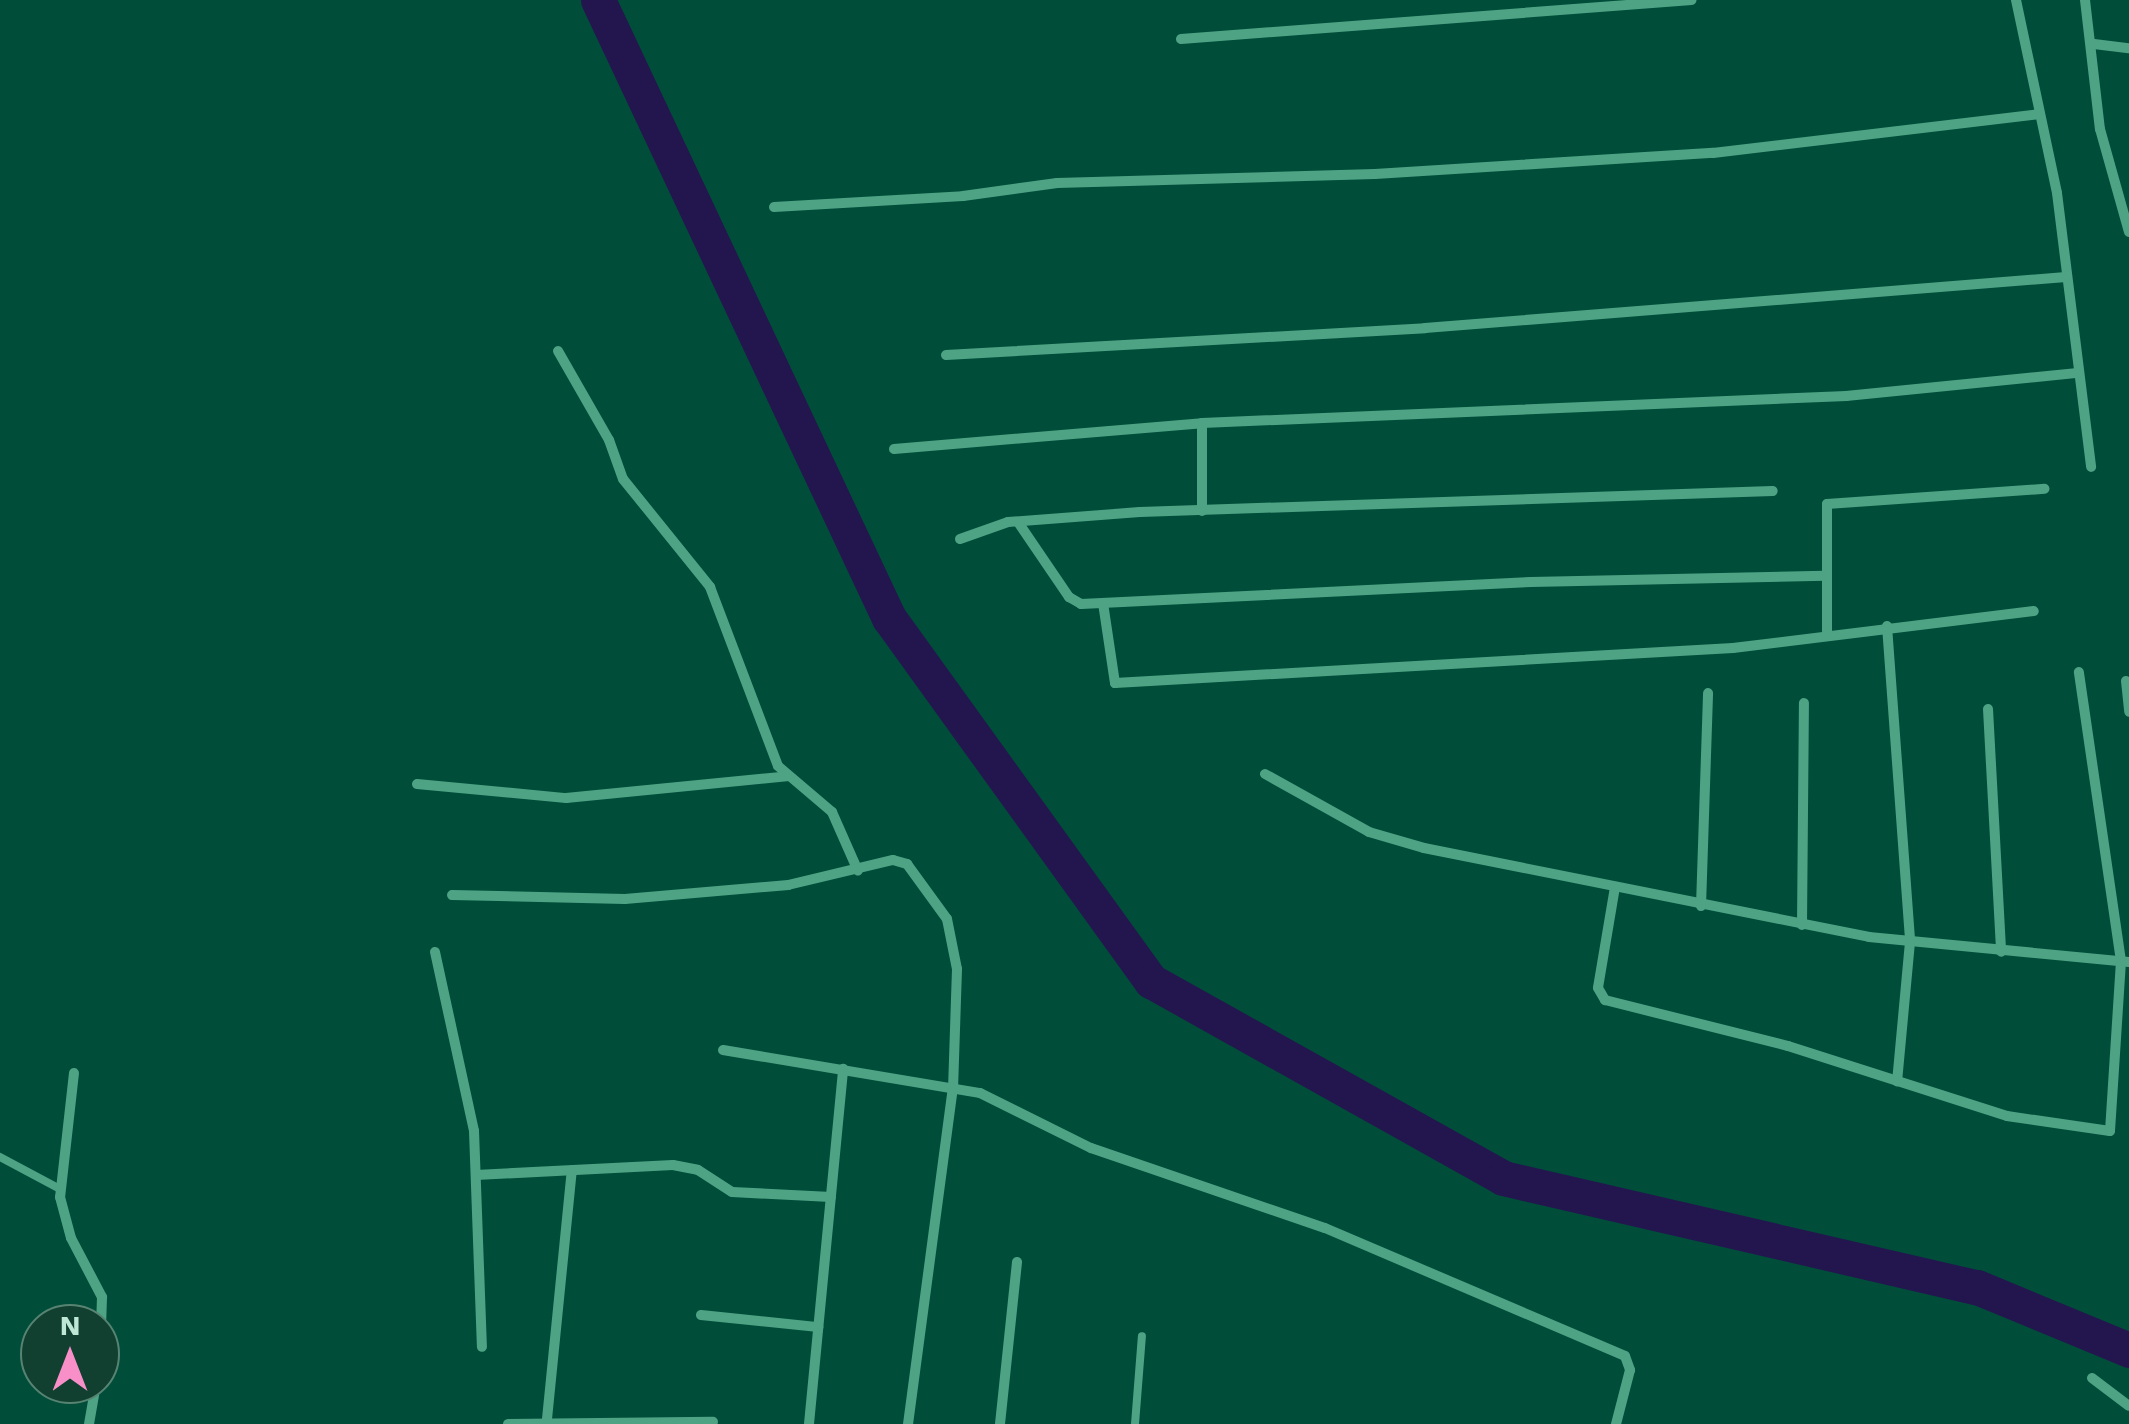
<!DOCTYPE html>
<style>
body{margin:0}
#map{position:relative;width:2129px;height:1424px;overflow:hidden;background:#004e39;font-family:"Work Sans",sans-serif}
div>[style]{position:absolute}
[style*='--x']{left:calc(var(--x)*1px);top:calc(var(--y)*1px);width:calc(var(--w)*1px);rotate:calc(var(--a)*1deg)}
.river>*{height:35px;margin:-17.5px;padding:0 17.5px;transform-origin:17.5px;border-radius:17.5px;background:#23164f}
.lane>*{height:8px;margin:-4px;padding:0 4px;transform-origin:4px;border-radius:4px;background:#4ea385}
.street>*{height:10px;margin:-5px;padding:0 5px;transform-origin:5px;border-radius:5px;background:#4ea385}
span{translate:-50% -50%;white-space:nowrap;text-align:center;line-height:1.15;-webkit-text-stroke:10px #114030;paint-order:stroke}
.north{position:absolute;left:20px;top:1304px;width:100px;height:100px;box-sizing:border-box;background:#114030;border:2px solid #578372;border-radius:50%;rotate:0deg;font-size:28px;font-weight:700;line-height:40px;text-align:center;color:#bfe7d6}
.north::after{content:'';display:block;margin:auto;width:35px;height:45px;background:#f98fc8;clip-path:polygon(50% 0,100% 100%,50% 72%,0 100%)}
</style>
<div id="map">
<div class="river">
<i style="--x:598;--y:0;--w:683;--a:64.79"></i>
<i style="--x:889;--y:618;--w:448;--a:54.2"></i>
<i style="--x:1151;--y:981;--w:403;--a:29.2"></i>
<i style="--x:1503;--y:1178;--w:486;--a:13"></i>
<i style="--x:1977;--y:1287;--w:165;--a:22.5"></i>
</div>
<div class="lane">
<i style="--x:0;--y:1157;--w:68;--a:28.1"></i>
<i style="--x:1135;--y:1424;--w:88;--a:-85.5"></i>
</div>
<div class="street">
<i style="--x:2016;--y:0;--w:197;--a:78"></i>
<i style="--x:2057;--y:193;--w:276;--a:82.9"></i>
<i style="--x:2085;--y:0;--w:130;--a:83.4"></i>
<i style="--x:2100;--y:129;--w:107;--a:74.3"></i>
<i style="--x:1181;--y:39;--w:512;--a:-4.36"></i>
<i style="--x:2094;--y:44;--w:35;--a:7"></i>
<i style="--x:774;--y:207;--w:189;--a:-3.3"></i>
<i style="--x:963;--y:196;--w:95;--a:-7.9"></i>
<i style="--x:1057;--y:183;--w:318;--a:-1.6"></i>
<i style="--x:1375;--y:174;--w:339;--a:-3.6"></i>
<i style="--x:1713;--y:153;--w:327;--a:-6.8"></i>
<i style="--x:558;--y:351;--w:103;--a:60.2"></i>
<i style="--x:609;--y:440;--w:41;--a:70.3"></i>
<i style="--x:623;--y:479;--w:139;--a:51.1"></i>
<i style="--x:710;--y:587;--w:191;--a:69.2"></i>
<i style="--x:778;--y:766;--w:71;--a:40.4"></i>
<i style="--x:832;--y:812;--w:64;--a:66.2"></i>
<i style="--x:946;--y:355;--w:480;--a:-3.2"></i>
<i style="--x:1425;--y:328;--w:643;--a:-4.55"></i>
<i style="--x:894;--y:449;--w:309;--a:-4.8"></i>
<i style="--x:1202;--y:423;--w:645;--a:-2.4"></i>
<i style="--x:1846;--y:396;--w:233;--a:-5.7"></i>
<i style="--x:1202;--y:511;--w:88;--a:-90"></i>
<i style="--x:1018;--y:522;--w:91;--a:55.8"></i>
<i style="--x:1069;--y:597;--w:14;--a:30"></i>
<i style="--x:1081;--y:604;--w:451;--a:-2.8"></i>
<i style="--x:1531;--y:582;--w:294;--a:-1.2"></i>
<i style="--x:960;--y:539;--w:51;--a:-19.5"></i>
<i style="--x:1008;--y:522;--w:132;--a:-4.3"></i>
<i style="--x:1140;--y:512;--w:633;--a:-1.9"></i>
<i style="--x:1103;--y:603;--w:81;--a:81.5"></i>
<i style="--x:1115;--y:683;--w:619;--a:-3.24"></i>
<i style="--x:1733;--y:648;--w:303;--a:-7"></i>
<i style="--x:1887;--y:626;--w:317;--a:85.8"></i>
<i style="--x:1910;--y:942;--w:140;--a:95.3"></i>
<i style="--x:1827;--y:631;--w:127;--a:-90"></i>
<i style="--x:1827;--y:504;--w:218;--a:-4"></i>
<i style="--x:2126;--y:681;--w:31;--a:84"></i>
<i style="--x:1988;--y:709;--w:243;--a:86.9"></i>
<i style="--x:1265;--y:774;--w:119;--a:29.1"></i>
<i style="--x:1369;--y:832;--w:57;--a:16.2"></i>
<i style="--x:1424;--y:848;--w:454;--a:11.3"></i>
<i style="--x:1869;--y:937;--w:261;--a:5.5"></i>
<i style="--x:417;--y:784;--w:150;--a:5.4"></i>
<i style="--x:566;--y:798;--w:224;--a:-5.6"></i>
<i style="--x:1615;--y:887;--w:102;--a:99.6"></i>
<i style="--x:1598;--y:988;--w:14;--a:60"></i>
<i style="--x:1605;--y:1000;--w:189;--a:14.1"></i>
<i style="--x:1788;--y:1046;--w:230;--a:17.7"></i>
<i style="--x:2007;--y:1116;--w:104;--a:8.3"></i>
<i style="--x:2110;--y:1131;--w:170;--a:-86.3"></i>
<i style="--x:2121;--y:961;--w:292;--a:-98.3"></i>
<i style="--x:452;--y:895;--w:173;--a:1.3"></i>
<i style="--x:625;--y:899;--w:164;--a:-4.9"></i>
<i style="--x:788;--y:885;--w:108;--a:-13.4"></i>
<i style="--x:893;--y:860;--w:15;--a:16"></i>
<i style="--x:907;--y:864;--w:68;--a:54"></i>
<i style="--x:947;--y:919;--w:51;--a:78.7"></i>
<i style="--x:957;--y:969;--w:118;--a:91.9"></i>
<i style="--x:953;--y:1087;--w:340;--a:97.6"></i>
<i style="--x:1701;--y:906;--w:213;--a:-88.1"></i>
<i style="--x:1802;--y:925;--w:222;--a:-89.5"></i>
<i style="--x:435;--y:952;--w:183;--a:77.7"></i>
<i style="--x:474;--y:1131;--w:216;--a:87.9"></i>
<i style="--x:723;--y:1050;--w:261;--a:9.5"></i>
<i style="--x:980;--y:1093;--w:124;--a:26.4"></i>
<i style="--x:1091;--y:1148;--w:247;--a:18.9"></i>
<i style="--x:1325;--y:1228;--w:326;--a:23.1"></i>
<i style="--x:1625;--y:1356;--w:15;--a:70"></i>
<i style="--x:1630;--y:1370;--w:56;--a:104.5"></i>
<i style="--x:74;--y:1073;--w:125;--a:96.4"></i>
<i style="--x:60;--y:1197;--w:42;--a:75"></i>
<i style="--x:71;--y:1238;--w:67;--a:62.3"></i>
<i style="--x:102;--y:1297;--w:60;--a:91.9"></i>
<i style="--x:476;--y:1175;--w:197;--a:-2.9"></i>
<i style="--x:673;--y:1165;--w:25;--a:11"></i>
<i style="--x:698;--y:1170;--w:40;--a:32.9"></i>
<i style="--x:732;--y:1192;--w:99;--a:2.9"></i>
<i style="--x:701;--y:1315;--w:118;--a:5.9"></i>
<i style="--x:2092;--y:1378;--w:46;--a:37.1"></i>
<i style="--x:547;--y:1419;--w:250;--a:-84.3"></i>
<i style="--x:89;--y:1424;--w:41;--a:-80.1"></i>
<i style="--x:508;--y:1424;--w:205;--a:-0.6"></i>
<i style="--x:809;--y:1424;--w:357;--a:-84.5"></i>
<i style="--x:1000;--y:1424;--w:163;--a:-84"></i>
</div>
<div class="north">N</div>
</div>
